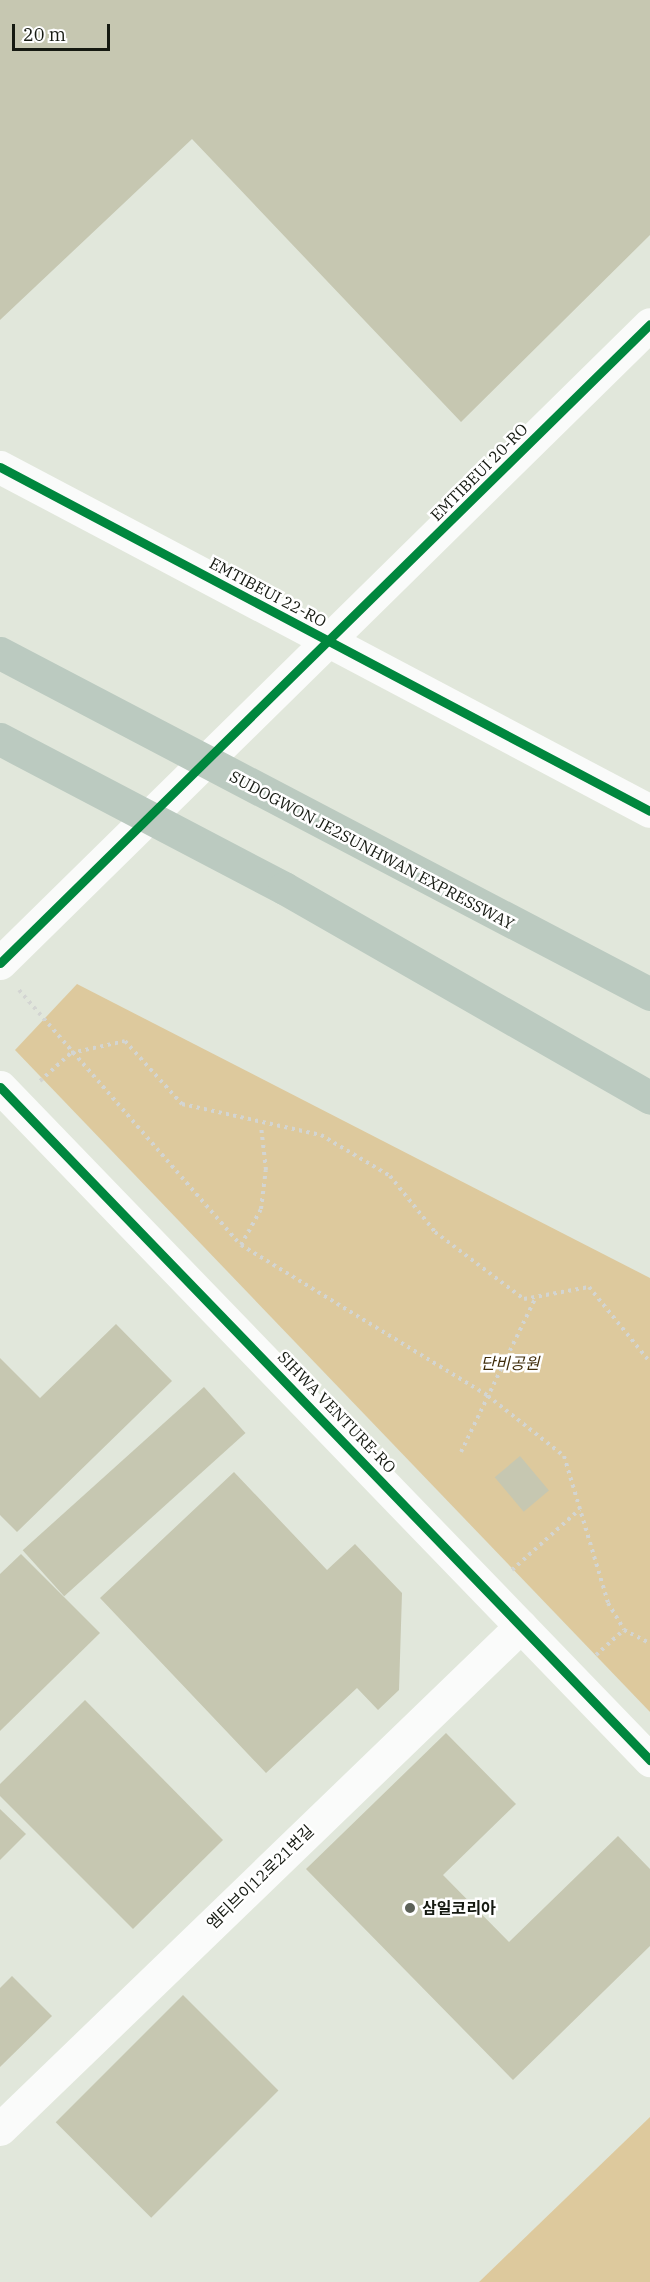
<!DOCTYPE html>
<meta charset="utf-8">
<style>
body{margin:0}
#map{position:relative;width:650px;height:2282px;overflow:hidden;background:#e1e7db;font-family:"IBM Plex Serif","Noto Sans KR",serif}
div>[style]{position:absolute}
[style*='--x']{left:calc(var(--x)*1px);top:calc(var(--y)*1px);width:calc(var(--w)*1px);rotate:calc(var(--a)*1deg)}
.green>*{inset:0;background:#ddc99d}
.building>*{inset:0;background:#c6c7b1;transform-origin:0 0}
.path>*{height:4px;margin-top:-2px;transform-origin:0;background:repeating-linear-gradient(90deg,#d3d5d2 0 3px,transparent 0 7.5px)}
.minor>*{height:33px;margin:-16.5px;padding:0 16.5px;transform-origin:16.5px;border-radius:16.5px;background:#fafbfa}
.highway>*{height:33px;margin:-16.5px;padding:0 16.5px;transform-origin:16.5px;border-radius:16.5px;background:#bbcac0}
.cycleway>*{height:9px;margin:-4.5px;padding:0 4.5px;transform-origin:4.5px;border-radius:4.5px;background:#00873e}
.dots>*{width:16px;height:16px;translate:-50% -50%;box-sizing:border-box;border:3px solid #fff;border-radius:50%}
span{translate:-50% -50%;white-space:nowrap;text-align:center;line-height:1.15;-webkit-text-stroke:5px #fff;paint-order:stroke}
.street-label{font-size:16px;color:#151911}
.park-label{font-size:16px;color:#3f2c0a;font-style:italic}
.poi-label{font-size:16px;color:#151911;font-weight:700}
.left{translate:0 -50%;text-align:left}
.scale{position:absolute;left:12px;top:24px;width:98px;height:27px;box-sizing:border-box;border:3px solid #151911;border-top:0;padding-left:8px;font-size:18px;line-height:21px;white-space:nowrap;color:#151911;-webkit-text-stroke:4px #fff;paint-order:stroke}
</style>
<div id="map">
<div class="green">
<i style="clip-path:polygon(77px 984px,650px 1278px,650px 1712px,15px 1050px)"></i>
<i style="clip-path:polygon(650px 2117px,650px 2282px,479px 2282px)"></i>
</div>
<div class="building">
<i style="clip-path:polygon(0 0,650px 0,650px 235px,461px 422px,192px 139px,0 320px)"></i>
<i style="clip-path:polygon(116px 1324px,172px 1381px,17px 1532px,0 1515px,0 1358px,40px 1398px)"></i>
<i style="left:204px;top:1387px;width:62px;height:244px;rotate:48deg"></i>
<i style="left:520px;top:1456px;width:45px;height:33px;rotate:50deg"></i>
<i style="clip-path:polygon(234px 1472px,327px 1570px,355px 1544px,402px 1593px,399px 1690px,378px 1710px,357px 1688px,266px 1773px,100px 1598px)"></i>
<i style="clip-path:polygon(21px 1554px,100px 1633px,0 1731px,0 1574px)"></i>
<i style="clip-path:polygon(85px 1700px,223px 1840px,133px 1929px,0 1796px,0 1784px)"></i>
<i style="clip-path:polygon(446px 1733px,516px 1804px,443px 1875px,509px 1942px,618px 1836px,650px 1869px,650px 1946px,513px 2080px,306px 1869px)"></i>
<i style="clip-path:polygon(0 1809px,26px 1834px,0 1860px)"></i>
<i style="clip-path:polygon(12px 1976px,52px 2016px,0 2067px,0 1988px)"></i>
<i style="left:183px;top:1995px;width:135px;height:180px;rotate:45deg"></i>
</div>
<div class="path">
<i style="--x:19;--y:990;--w:338;--a:49"></i>
<i style="--x:241;--y:1245;--w:289;--a:31.4"></i>
<i style="--x:488;--y:1396;--w:97;--a:38.3"></i>
<i style="--x:564;--y:1456;--w:153;--a:73.3"></i>
<i style="--x:608;--y:1603;--w:31;--a:59"></i>
<i style="--x:624;--y:1630;--w:29;--a:27"></i>
<i style="--x:40;--y:1081;--w:42;--a:-42.1"></i>
<i style="--x:71;--y:1053;--w:55;--a:-12.5"></i>
<i style="--x:125;--y:1041;--w:85;--a:47.9"></i>
<i style="--x:182;--y:1104;--w:142;--a:12.6"></i>
<i style="--x:321;--y:1135;--w:80;--a:30.7"></i>
<i style="--x:390;--y:1176;--w:72;--a:51.2"></i>
<i style="--x:435;--y:1232;--w:111;--a:37"></i>
<i style="--x:524;--y:1299;--w:66;--a:-10.5"></i>
<i style="--x:589;--y:1287;--w:97;--a:50.9"></i>
<i style="--x:241;--y:1245;--w:41;--a:-60.9"></i>
<i style="--x:261;--y:1209;--w:39;--a:-83"></i>
<i style="--x:266;--y:1170;--w:44;--a:-96.5"></i>
<i style="--x:461;--y:1452;--w:172;--a:-64.2"></i>
<i style="--x:512;--y:1570;--w:91;--a:-41.9"></i>
<i style="--x:596;--y:1655;--w:38;--a:-42"></i>
</div>
<div class="minor">
<i style="--x:0;--y:467;--w:735;--a:27.89"></i>
<i style="--x:0;--y:963;--w:911;--a:-44.51"></i>
<i style="--x:0;--y:1087;--w:936;--a:46"></i>
<i style="--x:0;--y:2129;--w:724;--a:-43.99"></i>
</div>
<div class="highway">
<i style="--x:0;--y:653;--w:734;--a:27.68"></i>
<i style="--x:0;--y:739;--w:321;--a:27.7"></i>
<i style="--x:284;--y:888;--w:422;--a:29.8"></i>
</div>
<div class="cycleway">
<i style="--x:0;--y:467;--w:735;--a:27.89"></i>
<i style="--x:0;--y:963;--w:911;--a:-44.51"></i>
<i style="--x:0;--y:1087;--w:936;--a:46"></i>
</div>
<div class="dots">
<i style="left:410px;top:1908px;background:#5c6158"></i>
</div>
<div class="street-label">
<span style="left:479px;top:472px;rotate:-45deg">EMTIBEUI 20-RO</span>
<span style="left:268px;top:592px;rotate:28deg">EMTIBEUI 22-RO</span>
<span style="left:372px;top:850px;rotate:28deg">SUDOGWON JE2SUNHWAN EXPRESSWAY</span>
<span style="left:337px;top:1412px;rotate:46deg">SIHWA VENTURE-RO</span>
<span style="left:260px;top:1877px;rotate:-44deg">엠티브이12로21번길</span>
</div>
<div class="park-label">
<span style="left:510px;top:1363px">단비공원</span>
</div>
<div class="poi-label">
<span class="left" style="left:422px;top:1908px">삼일코리아</span>
</div>
<div class="scale">20 m</div>
</div>
